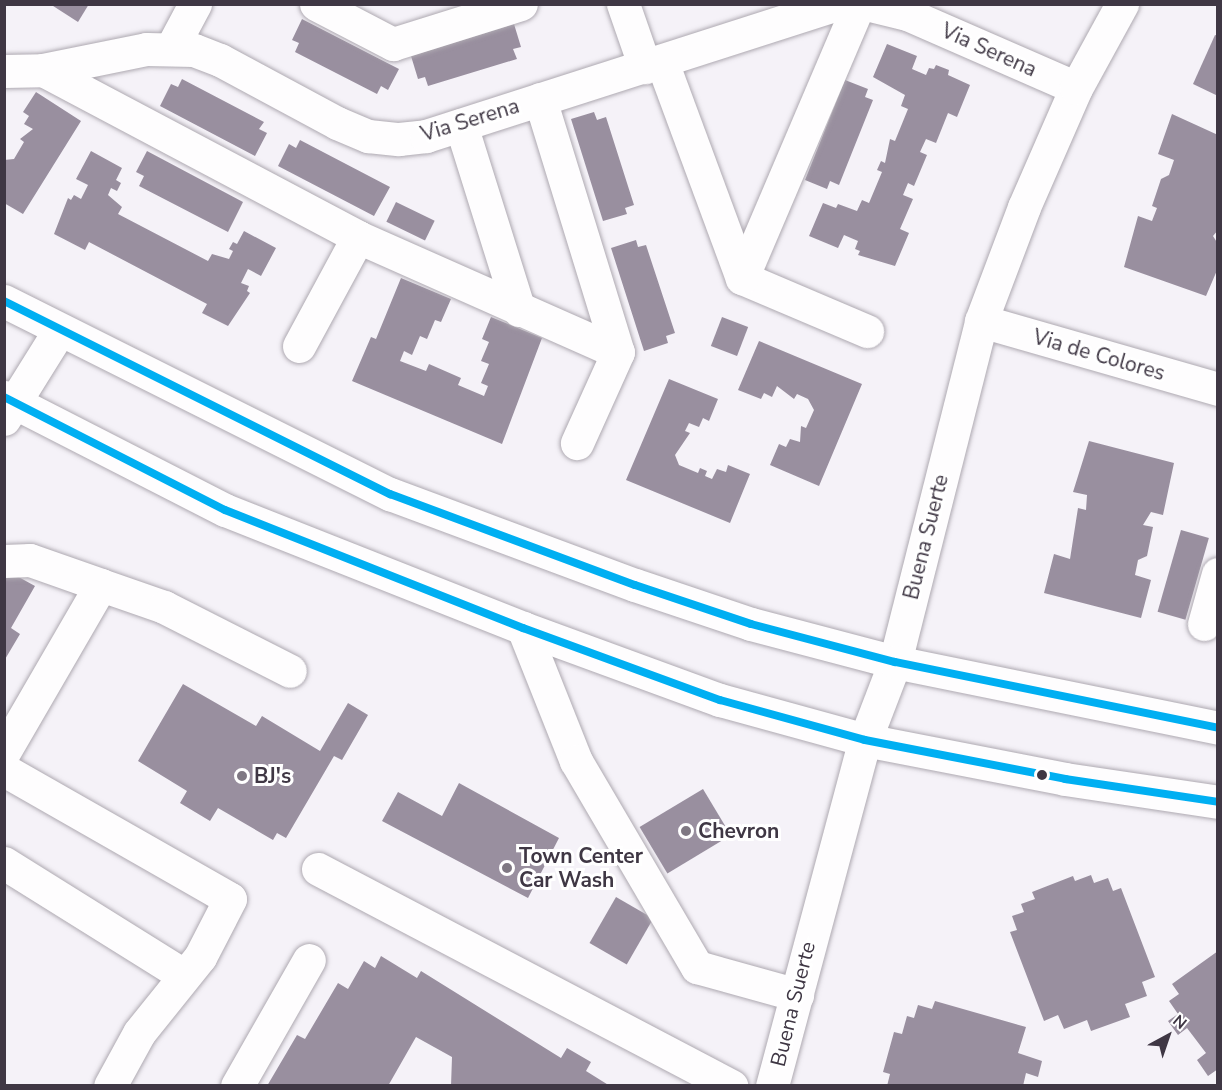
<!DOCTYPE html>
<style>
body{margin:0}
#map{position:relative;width:1222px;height:1090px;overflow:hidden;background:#f5f2f8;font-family:"Nunito Sans",sans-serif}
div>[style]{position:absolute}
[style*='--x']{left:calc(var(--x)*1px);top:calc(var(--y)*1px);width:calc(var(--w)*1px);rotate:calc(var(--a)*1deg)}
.building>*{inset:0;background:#998f9f;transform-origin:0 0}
.roads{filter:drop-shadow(0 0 2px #aea9b1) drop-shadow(0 0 2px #aea9b1)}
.minor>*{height:33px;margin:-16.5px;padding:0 16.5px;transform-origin:16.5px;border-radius:16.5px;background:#fefdfe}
.major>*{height:33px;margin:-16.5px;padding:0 16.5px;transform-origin:16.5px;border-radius:16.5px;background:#fefdfe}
.bus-1>*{height:8px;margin:-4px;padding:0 4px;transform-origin:4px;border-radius:4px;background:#00aff2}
.dots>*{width:16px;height:16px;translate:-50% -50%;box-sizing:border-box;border:3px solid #fff;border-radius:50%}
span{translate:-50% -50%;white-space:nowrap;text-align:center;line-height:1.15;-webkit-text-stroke:6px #fff;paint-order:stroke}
.street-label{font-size:21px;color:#3f3744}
.poi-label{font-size:21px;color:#3f3744;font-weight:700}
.left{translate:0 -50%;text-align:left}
.frame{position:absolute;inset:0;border:6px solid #3f3744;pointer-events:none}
.north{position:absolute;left:1138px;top:1006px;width:60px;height:60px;-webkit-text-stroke:4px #fff;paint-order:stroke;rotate:40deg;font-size:16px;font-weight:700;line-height:24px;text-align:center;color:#3f3744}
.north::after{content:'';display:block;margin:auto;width:21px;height:27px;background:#3f3744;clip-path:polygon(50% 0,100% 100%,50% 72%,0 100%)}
</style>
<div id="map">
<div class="building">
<i style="clip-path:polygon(50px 4px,89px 4px,78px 22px)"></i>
<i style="clip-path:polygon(302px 19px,399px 69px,388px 90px,381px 86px,377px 94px,295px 52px,299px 43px,292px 40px)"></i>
<i style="clip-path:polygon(514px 24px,521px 47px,513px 49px,517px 59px,428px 86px,425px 77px,418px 79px,411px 56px)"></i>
<i style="clip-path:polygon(1215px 35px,1218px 36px,1218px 96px,1193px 84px)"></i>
<i style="clip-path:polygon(887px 44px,917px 56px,912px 69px,926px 75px,929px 68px,934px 69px,936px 65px,949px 70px,948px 75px,970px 85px,957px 117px,948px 113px,936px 143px,926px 139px,920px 152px,927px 155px,914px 186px,908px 183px,903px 195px,913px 199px,900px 229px,909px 233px,895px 266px,858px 255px,860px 251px,855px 249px,858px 241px,844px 235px,838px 248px,809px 236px,823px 203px,836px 208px,838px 204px,857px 211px,862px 200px,869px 203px,882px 172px,877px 170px,881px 161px,885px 163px,890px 139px,895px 141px,908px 109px,901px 106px,905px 95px,873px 77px)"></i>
<i style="clip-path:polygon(182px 79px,264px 122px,259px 129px,267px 133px,255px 156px,160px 106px,171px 84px,178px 87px)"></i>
<i style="clip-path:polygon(845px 80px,868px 89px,865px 97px,873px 100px,839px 185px,830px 181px,827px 189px,805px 180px)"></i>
<i style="clip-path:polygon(36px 92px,81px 121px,23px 214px,4px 203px,4px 160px,14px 159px,24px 142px,20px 139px,33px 129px,24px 124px,29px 116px,23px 112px)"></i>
<i style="clip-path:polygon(594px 112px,597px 120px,606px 117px,634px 205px,625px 208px,627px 214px,603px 221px,571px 119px)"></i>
<i style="clip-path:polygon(1172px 114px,1218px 135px,1218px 230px,1213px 236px,1218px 244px,1218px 268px,1206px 296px,1124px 267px,1138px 216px,1152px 221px,1157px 208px,1152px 206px,1161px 179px,1169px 175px,1174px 160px,1158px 154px)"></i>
<i style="clip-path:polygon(300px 140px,390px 187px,374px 216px,278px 166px,289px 144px,296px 148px)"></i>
<i style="clip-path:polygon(91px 151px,122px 168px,116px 180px,121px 183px,117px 191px,111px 188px,108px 195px,122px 207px,118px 214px,208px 261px,212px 254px,229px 259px,233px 251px,229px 249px,233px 242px,237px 244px,244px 231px,276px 248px,261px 276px,248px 269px,241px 283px,249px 286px,247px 291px,250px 293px,228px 326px,202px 313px,207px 304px,89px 242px,85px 250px,54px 234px,68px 198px,71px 200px,74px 195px,81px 199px,88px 185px,76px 179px)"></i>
<i style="clip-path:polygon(147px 151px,243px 202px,228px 232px,139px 186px,144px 176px,136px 172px)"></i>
<i style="left:396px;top:202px;width:43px;height:22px;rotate:26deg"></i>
<i style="clip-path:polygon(636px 240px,638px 247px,646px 245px,675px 333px,666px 336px,668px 343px,644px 351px,611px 248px)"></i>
<i style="clip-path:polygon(401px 278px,451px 299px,441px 322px,435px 320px,427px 339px,420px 336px,412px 355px,404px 351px,400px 361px,426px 371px,429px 364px,461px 378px,458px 385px,484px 396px,488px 386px,481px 383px,489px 364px,481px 361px,489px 342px,482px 339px,491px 317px,542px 338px,502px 444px,352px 381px,371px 337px,376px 339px)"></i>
<i style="left:722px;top:317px;width:28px;height:31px;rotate:21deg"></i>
<i style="clip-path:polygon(759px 341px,862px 384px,819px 486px,770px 465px,779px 444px,786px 447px,790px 439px,800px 442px,801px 426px,806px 428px,814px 410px,808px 399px,797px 394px,794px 399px,777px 386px,772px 397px,764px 393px,761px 399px,738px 390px)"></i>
<i style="clip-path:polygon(669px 379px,718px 399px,709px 421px,703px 418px,699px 427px,689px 423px,685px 431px,690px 433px,675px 455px,679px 465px,698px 473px,700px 468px,707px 471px,705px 476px,712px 479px,717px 469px,726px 472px,728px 465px,750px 474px,730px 523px,626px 480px)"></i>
<i style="clip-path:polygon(1089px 441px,1174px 463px,1163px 515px,1151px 512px,1143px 525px,1153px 527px,1147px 556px,1138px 560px,1135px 575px,1151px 580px,1141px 618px,1044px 593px,1054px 554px,1070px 559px,1078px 508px,1086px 510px,1087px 495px,1073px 492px)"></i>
<i style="left:1181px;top:530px;width:29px;height:85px;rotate:16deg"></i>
<i style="clip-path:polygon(4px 569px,35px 586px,11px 628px,20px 634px,4px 661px)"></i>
<i style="clip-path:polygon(183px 684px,256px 726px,262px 716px,320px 751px,348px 703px,368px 715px,342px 760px,334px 756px,286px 838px,277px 833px,273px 840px,218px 808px,210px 821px,180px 803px,187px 791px,138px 761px)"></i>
<i style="clip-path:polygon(459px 783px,559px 838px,528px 898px,382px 821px,398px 792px,442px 816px)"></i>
<i style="left:703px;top:789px;width:54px;height:74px;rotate:59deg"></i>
<i style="clip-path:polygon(1091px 875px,1094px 883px,1108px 878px,1113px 891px,1121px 888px,1155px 977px,1142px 982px,1147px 996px,1125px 1004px,1130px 1017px,1091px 1031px,1087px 1020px,1064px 1029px,1058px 1015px,1044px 1021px,1010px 932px,1017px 930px,1012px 916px,1024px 912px,1021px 904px,1035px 899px,1032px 892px,1073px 876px,1075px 881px)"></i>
<i style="left:616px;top:897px;width:43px;height:53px;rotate:30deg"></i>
<i style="clip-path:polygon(1218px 951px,1218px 1069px,1208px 1076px,1197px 1060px,1206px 1053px,1187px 1028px,1178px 1035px,1168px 1021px,1178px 1014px,1169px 1001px,1179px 994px,1172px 984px)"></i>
<i style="clip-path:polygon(381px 956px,417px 978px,421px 971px,561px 1058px,567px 1048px,591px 1062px,586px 1071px,610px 1086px,451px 1086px,452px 1057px,416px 1037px,388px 1086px,267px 1086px,297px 1035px,305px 1039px,338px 983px,348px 989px,364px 961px,375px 968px)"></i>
<i style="clip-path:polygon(935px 1001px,1026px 1027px,1018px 1053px,1042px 1061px,1038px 1077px,1026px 1073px,1023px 1086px,887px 1086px,890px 1074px,883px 1072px,894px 1032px,902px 1034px,907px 1016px,914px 1018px,918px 1005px,932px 1009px)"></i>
</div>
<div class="roads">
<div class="minor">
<i style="--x:316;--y:4;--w:87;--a:27.5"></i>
<i style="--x:393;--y:44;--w:134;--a:-17.4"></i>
<i style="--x:623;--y:4;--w:67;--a:70.8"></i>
<i style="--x:866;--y:4;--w:42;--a:13.7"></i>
<i style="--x:907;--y:14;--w:184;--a:23.6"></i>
<i style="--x:172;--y:47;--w:49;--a:-61.9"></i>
<i style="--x:662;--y:62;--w:230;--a:69.7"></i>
<i style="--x:742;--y:278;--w:136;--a:23"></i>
<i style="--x:43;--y:70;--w:357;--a:27.9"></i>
<i style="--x:358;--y:237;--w:284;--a:23.9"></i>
<i style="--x:4;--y:71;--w:39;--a:-1"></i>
<i style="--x:43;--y:70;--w:105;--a:-11.5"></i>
<i style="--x:146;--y:49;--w:48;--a:1.2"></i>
<i style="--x:194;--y:50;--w:28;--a:21"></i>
<i style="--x:220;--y:60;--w:133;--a:28.3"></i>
<i style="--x:337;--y:123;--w:34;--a:23"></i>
<i style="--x:368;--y:136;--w:31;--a:6"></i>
<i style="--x:399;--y:139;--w:27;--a:-6"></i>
<i style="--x:426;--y:136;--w:431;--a:-17.8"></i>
<i style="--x:540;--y:99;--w:265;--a:72.9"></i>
<i style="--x:618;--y:352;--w:100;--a:114.3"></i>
<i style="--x:461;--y:125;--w:194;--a:72.6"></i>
<i style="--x:742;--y:278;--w:298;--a:-66.9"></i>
<i style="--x:981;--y:321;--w:247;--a:16"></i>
<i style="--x:299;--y:346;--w:124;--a:-61.6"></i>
<i style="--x:4;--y:419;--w:104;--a:-58"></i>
<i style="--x:4;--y:561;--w:26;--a:-2"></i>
<i style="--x:30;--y:560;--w:75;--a:19.4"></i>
<i style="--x:1204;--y:624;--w:52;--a:-74.4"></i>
<i style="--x:523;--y:628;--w:143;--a:68.3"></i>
<i style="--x:576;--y:761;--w:239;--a:59.6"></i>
<i style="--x:697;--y:967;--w:104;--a:15.6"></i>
<i style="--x:4;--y:752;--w:193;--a:-59.9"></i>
<i style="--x:101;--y:585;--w:67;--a:19.2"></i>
<i style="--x:164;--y:607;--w:141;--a:26.9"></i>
<i style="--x:4;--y:770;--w:260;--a:29.7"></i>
<i style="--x:230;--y:899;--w:65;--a:117.3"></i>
<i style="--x:200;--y:957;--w:97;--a:128.8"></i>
<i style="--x:139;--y:1033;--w:60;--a:118.7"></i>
<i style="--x:4;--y:863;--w:211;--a:32"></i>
<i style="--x:318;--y:869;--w:467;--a:27.7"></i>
<i style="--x:237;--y:1086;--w:145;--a:-60.3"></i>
<i style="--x:772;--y:1086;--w:358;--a:-75"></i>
<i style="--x:865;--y:740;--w:84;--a:-69"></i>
<i style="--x:895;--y:662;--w:352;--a:-75.8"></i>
<i style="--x:981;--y:321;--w:122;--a:-69.3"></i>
<i style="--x:1024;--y:207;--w:130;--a:-66.4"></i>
<i style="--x:1076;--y:88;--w:96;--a:-61.3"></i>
</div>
<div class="major">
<i style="--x:4;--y:301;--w:432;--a:26.6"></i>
<i style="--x:390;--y:494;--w:261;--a:20.4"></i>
<i style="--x:635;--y:585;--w:122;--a:18.6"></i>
<i style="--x:751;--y:624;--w:149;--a:14.8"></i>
<i style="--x:895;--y:662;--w:330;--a:11.5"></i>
<i style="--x:4;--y:397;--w:248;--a:27.1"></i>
<i style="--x:225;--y:510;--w:321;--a:21.6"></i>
<i style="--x:523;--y:628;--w:210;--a:20.1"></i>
<i style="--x:720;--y:700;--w:150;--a:15.4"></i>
<i style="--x:865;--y:740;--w:204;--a:11"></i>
<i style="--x:1065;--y:779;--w:155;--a:8.5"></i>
</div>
</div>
<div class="bus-1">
<i style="--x:4;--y:301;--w:432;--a:26.6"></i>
<i style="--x:390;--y:494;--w:261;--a:20.4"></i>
<i style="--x:635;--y:585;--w:122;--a:18.6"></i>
<i style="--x:751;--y:624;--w:149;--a:14.8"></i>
<i style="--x:895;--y:662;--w:330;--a:11.5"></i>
<i style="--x:4;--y:397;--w:248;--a:27.1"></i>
<i style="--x:225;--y:510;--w:321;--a:21.6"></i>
<i style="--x:523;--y:628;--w:210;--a:20.1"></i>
<i style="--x:720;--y:700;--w:150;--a:15.4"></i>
<i style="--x:865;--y:740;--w:204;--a:11"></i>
<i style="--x:1065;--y:779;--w:155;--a:8.5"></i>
</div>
<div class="dots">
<i style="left:1042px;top:775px;background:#3f3744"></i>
<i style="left:242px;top:776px;background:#7f7883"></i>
<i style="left:686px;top:831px;background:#7f7883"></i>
<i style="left:507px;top:868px;background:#7f7883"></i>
</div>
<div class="street-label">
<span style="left:989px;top:50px;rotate:24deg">Via Serena</span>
<span style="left:470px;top:120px;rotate:-17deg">Via Serena</span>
<span style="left:1099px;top:355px;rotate:16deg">Via de Colores</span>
<span style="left:926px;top:537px;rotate:-76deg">Buena Suerte</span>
<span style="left:793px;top:1004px;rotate:-76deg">Buena Suerte</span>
</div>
<div class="poi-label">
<span class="left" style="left:254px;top:776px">BJ's</span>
<span class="left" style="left:698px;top:831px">Chevron</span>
<span class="left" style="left:519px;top:868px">Town Center<br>Car Wash</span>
</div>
<div class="frame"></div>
<div class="north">N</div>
</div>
